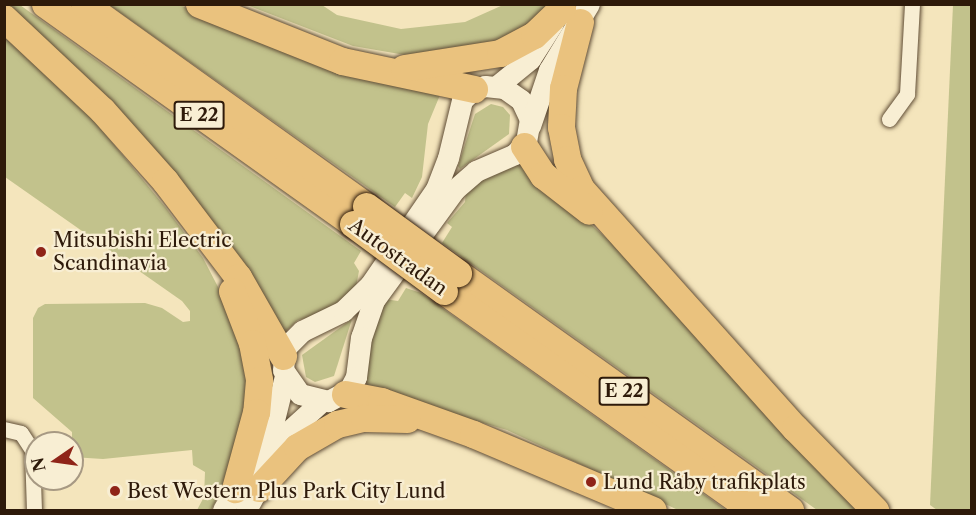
<!DOCTYPE html>
<meta charset="utf-8">
<style>
body{margin:0}
#map{position:relative;width:976px;height:515px;overflow:hidden;background:#f4e5bc;font-family:"Libre Caslon Text",serif}
div>[style]{position:absolute}
[style*='--x']{left:calc(var(--x)*1px);top:calc(var(--y)*1px);width:calc(var(--w)*1px);rotate:calc(var(--a)*1deg)}
.green>*{inset:0;background:#c2c28c}
.roads{filter:drop-shadow(0 0 2px #604d36) drop-shadow(0 0 2px #604d36)}
.minor>*{height:15px;margin:-7.5px;padding:0 7.5px;transform-origin:7.5px;border-radius:7.5px;background:#f8eed3}
.secondary>*{height:21px;margin:-10.5px;padding:0 10.5px;transform-origin:10.5px;border-radius:10.5px;background:#f8eed3}
.motorway>*{height:27px;margin:-13.5px;padding:0 13.5px;transform-origin:13.5px;border-radius:13.5px;background:#eac27e}
.bridges{filter:drop-shadow(0 0 2px #2e1a0a) drop-shadow(0 0 2px #2e1a0a)}
.motorway-bridge>*{height:27px;margin:-13.5px;padding:0 13.5px;transform-origin:13.5px;border-radius:13.5px;background:#eac27e}
.dots>*{width:16px;height:16px;translate:-50% -50%;box-sizing:border-box;border:3px solid #f8eed3;border-radius:50%}
span{translate:-50% -50%;white-space:nowrap;text-align:center;line-height:1.15;-webkit-text-stroke:4.5px #f8eed3;paint-order:stroke}
.shield-label span{padding:2px 4px;background:#f8eed3;border:2px solid;border-radius:4px;-webkit-text-stroke-width:0}
.shield-label{font-size:18px;color:#2e1a0a;font-weight:700}
.poi-label{font-size:20px;color:#2e1a0a}
.left{translate:0 -50%;text-align:left}
.street-label{font-size:20px;color:#2e1a0a}
.frame{position:absolute;inset:0;border:6px solid #2e1a0a;pointer-events:none}
.north{position:absolute;left:24px;top:431px;width:60px;height:60px;box-sizing:border-box;background:#f8eed3;border:2px solid #a79983;border-radius:50%;rotate:257deg;font-size:16px;font-weight:700;line-height:24px;text-align:center;color:#2e1a0a}
.north::after{content:'';display:block;margin:auto;width:21px;height:27px;background:#8f2418;clip-path:polygon(50% 0,100% 100%,50% 72%,0 100%)}
</style>
<div id="map">
<div class="green">
<i style="clip-path:polygon(5px 5px,20px 5px,361px 251px,354px 263px,359px 271px,355px 292px,315px 316px,298px 320px,284px 333px,248px 276px,97px 94px)"></i>
<i style="clip-path:polygon(109px 5px,180px 5px,237px 30px,440px 95px,428px 124px,422px 177px,412px 198px,405px 193px,395px 207px)"></i>
<i style="clip-path:polygon(247px 5px,322px 5px,337px 15px,401px 29px,465px 22px,503px 5px,551px 5px,504px 42px,417px 57px,353px 46px)"></i>
<i style="clip-path:polygon(953px 5px,972px 5px,971px 510px,937px 510px,930px 505px)"></i>
<i style="clip-path:polygon(4px 30px,75px 97px,166px 208px,203px 258px,231px 312px,250px 386px,223px 488px,211px 510px,197px 510px,204px 497px,205px 472px,193px 465px,192px 450px,103px 459px,72px 457px,72px 432px,33px 398px,33px 318px,38px 308px,45px 304px,145px 303px,162px 308px,183px 322px,190px 321px,190px 311px,182px 301px,5px 177px)"></i>
<i style="clip-path:polygon(491px 104px,503px 107px,510px 115px,509px 134px,460px 169px,458px 166px,475px 114px)"></i>
<i style="clip-path:polygon(520px 161px,614px 245px,857px 510px,817px 510px,442px 243px,452px 227px,447px 223px,465px 202px,466px 189px)"></i>
<i style="clip-path:polygon(406px 288px,421px 293px,726px 510px,678px 510px,507px 430px,363px 388px,374px 327px,384px 299px,398px 301px)"></i>
<i style="clip-path:polygon(352px 319px,334px 376px,315px 382px,306px 377px,302px 355px)"></i>
</div>
<div class="roads">
<div class="minor">
<i style="--x:889;--y:119;--w:31;--a:-54"></i>
<i style="--x:907;--y:94;--w:90;--a:-86.8"></i>
<i style="--x:4;--y:429;--w:17;--a:13"></i>
<i style="--x:21;--y:433;--w:20;--a:57"></i>
<i style="--x:32;--y:450;--w:60;--a:88.1"></i>
</div>
<div class="secondary">
<i style="--x:485;--y:86;--w:19;--a:6"></i>
<i style="--x:504;--y:88;--w:21;--a:35"></i>
<i style="--x:521;--y:100;--w:21;--a:65"></i>
<i style="--x:530;--y:119;--w:23;--a:100"></i>
<i style="--x:526;--y:142;--w:16;--a:133"></i>
<i style="--x:515;--y:154;--w:43;--a:156.4"></i>
<i style="--x:476;--y:171;--w:28;--a:139"></i>
<i style="--x:455;--y:189;--w:137;--a:126.1"></i>
<i style="--x:374;--y:300;--w:39;--a:109"></i>
<i style="--x:361;--y:337;--w:40;--a:97.1"></i>
<i style="--x:356;--y:377;--w:15;--a:118"></i>
<i style="--x:349;--y:390;--w:24;--a:152"></i>
<i style="--x:328;--y:401;--w:29;--a:-166"></i>
<i style="--x:300;--y:394;--w:29;--a:-125"></i>
<i style="--x:283;--y:370;--w:22;--a:-85"></i>
<i style="--x:285;--y:348;--w:24;--a:-45"></i>
<i style="--x:302;--y:331;--w:46;--a:-26"></i>
<i style="--x:343;--y:311;--w:37;--a:-44"></i>
<i style="--x:370;--y:285;--w:116;--a:-55.5"></i>
<i style="--x:436;--y:189;--w:33;--a:-69"></i>
<i style="--x:448;--y:158;--w:60;--a:-76.4"></i>
<i style="--x:462;--y:100;--w:16;--a:-43"></i>
<i style="--x:474;--y:89;--w:11;--a:-15"></i>
<i style="--x:497;--y:86;--w:43;--a:-39.3"></i>
<i style="--x:530;--y:59;--w:43;--a:-57.4"></i>
<i style="--x:530;--y:126;--w:59;--a:-71.3"></i>
<i style="--x:549;--y:70;--w:77;--a:-58.8"></i>
<i style="--x:223;--y:510;--w:99;--a:-59.8"></i>
<i style="--x:273;--y:424;--w:49;--a:-76"></i>
<i style="--x:246;--y:510;--w:90;--a:-61.4"></i>
<i style="--x:289;--y:431;--w:45;--a:-42.3"></i>
</div>
<div class="motorway">
<i style="--x:45;--y:4;--w:379;--a:35.5"></i>
<i style="--x:84;--y:4;--w:347;--a:35.6"></i>
<i style="--x:199;--y:4;--w:154;--a:21.7"></i>
<i style="--x:342;--y:61;--w:135;--a:12"></i>
<i style="--x:4;--y:18;--w:134;--a:43.2"></i>
<i style="--x:102;--y:110;--w:95;--a:48.4"></i>
<i style="--x:165;--y:181;--w:121;--a:52.8"></i>
<i style="--x:238;--y:277;--w:91;--a:60.3"></i>
<i style="--x:580;--y:22;--w:68;--a:104.4"></i>
<i style="--x:563;--y:88;--w:39;--a:93"></i>
<i style="--x:561;--y:127;--w:33;--a:79"></i>
<i style="--x:567;--y:159;--w:33;--a:65"></i>
<i style="--x:581;--y:189;--w:321;--a:48.2"></i>
<i style="--x:795;--y:428;--w:115;--a:45.7"></i>
<i style="--x:404;--y:68;--w:97;--a:-8.9"></i>
<i style="--x:500;--y:53;--w:38;--a:-28"></i>
<i style="--x:534;--y:35;--w:39;--a:-44"></i>
<i style="--x:524;--y:146;--w:35;--a:57"></i>
<i style="--x:543;--y:175;--w:58;--a:38"></i>
<i style="--x:458;--y:273;--w:408;--a:35.5"></i>
<i style="--x:232;--y:291;--w:56;--a:69"></i>
<i style="--x:252;--y:343;--w:38;--a:79"></i>
<i style="--x:259;--y:380;--w:32;--a:95"></i>
<i style="--x:256;--y:412;--w:80;--a:105.3"></i>
<i style="--x:444;--y:291;--w:378;--a:35.4"></i>
<i style="--x:345;--y:394;--w:37;--a:11"></i>
<i style="--x:381;--y:401;--w:98;--a:19.7"></i>
<i style="--x:473;--y:434;--w:195;--a:22.9"></i>
<i style="--x:259;--y:488;--w:56;--a:-47.2"></i>
<i style="--x:297;--y:447;--w:46;--a:-29.9"></i>
<i style="--x:337;--y:424;--w:28;--a:-13"></i>
<i style="--x:364;--y:418;--w:43;--a:1.3"></i>
</div>
</div>
<div class="bridges">
<div class="motorway-bridge">
<i style="--x:366;--y:206;--w:114;--a:36.1"></i>
<i style="--x:353;--y:224;--w:113;--a:36.4"></i>
</div>
</div>
<div class="dots">
<i style="left:41px;top:252px;background:#8f2418"></i>
<i style="left:591px;top:482px;background:#8f2418"></i>
<i style="left:115px;top:491px;background:#8f2418"></i>
</div>
<div class="shield-label">
<span style="left:199px;top:115px">E 22</span>
<span style="left:624px;top:391px">E 22</span>
</div>
<div class="poi-label">
<span class="left" style="left:53px;top:252px">Mitsubishi Electric<br>Scandinavia</span>
<span class="left" style="left:603px;top:482px">Lund Råby trafikplats</span>
<span class="left" style="left:127px;top:491px">Best Western Plus Park City Lund</span>
</div>
<div class="street-label">
<span style="left:398px;top:257px;rotate:36deg">Autostradan</span>
</div>
<div class="frame"></div>
<div class="north">N</div>
</div>
